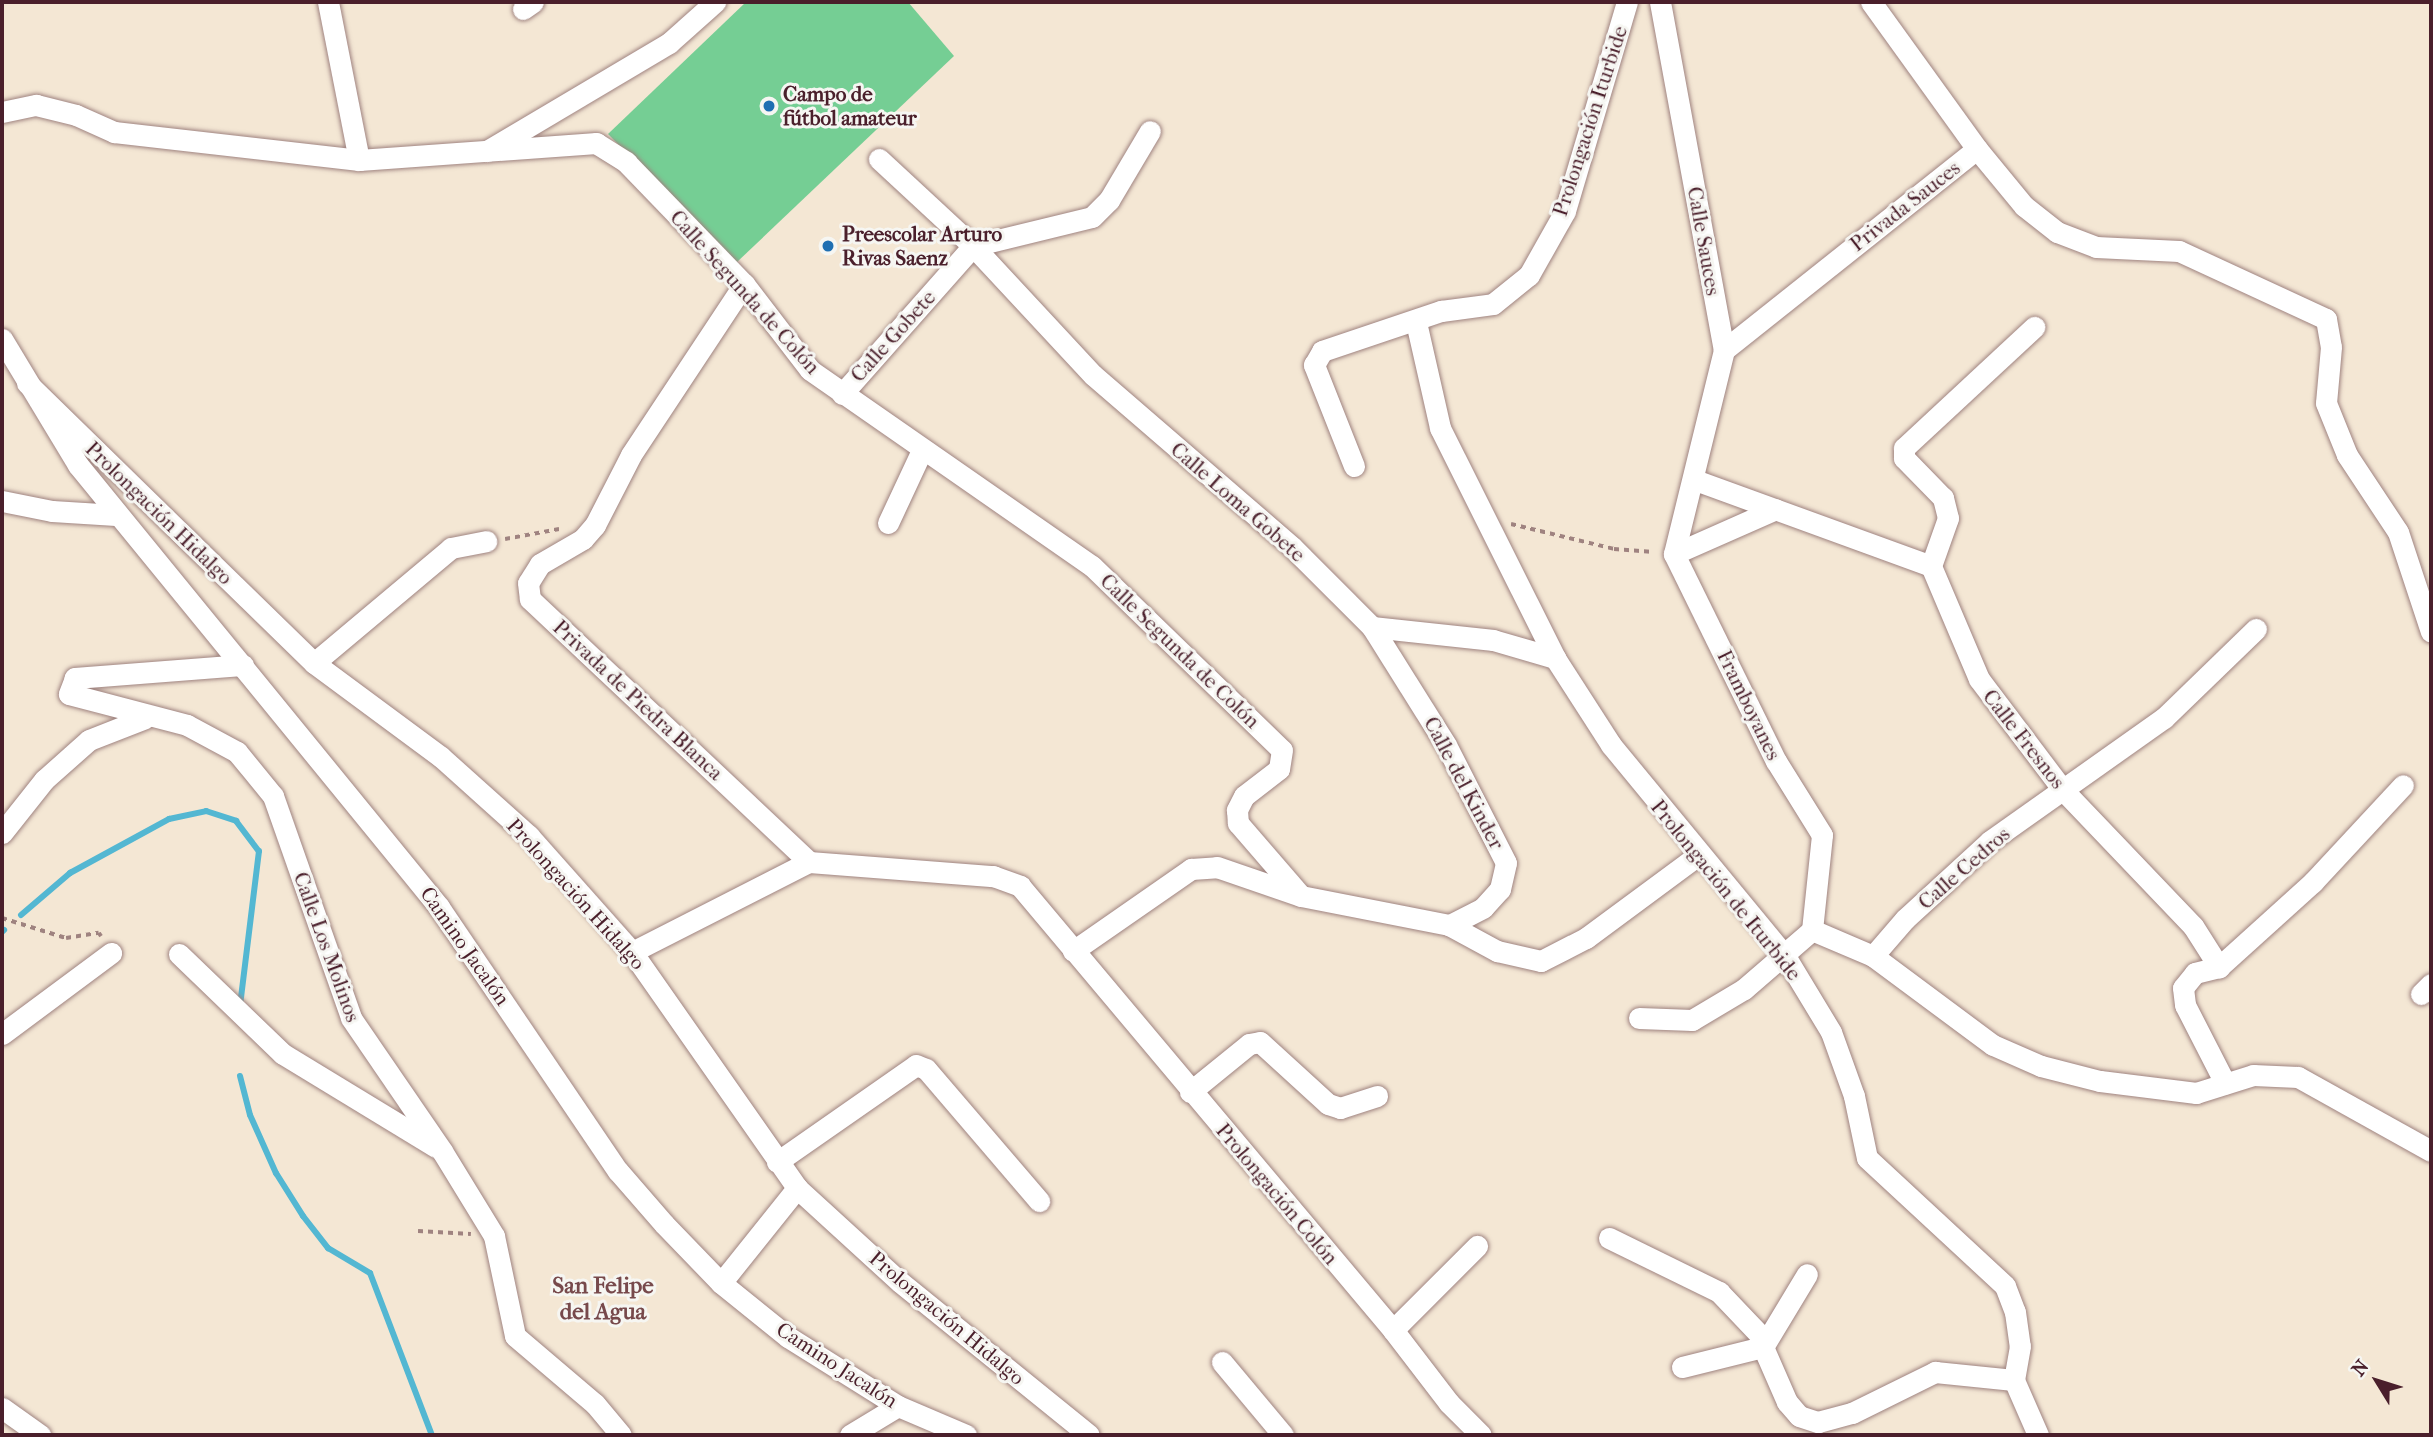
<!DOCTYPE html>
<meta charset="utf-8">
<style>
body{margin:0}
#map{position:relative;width:2433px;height:1437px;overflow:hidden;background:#f4e7d4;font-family:"IM FELL French Canon",serif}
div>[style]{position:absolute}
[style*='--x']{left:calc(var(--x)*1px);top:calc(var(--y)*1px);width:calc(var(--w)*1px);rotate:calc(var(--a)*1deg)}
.green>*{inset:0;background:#75ce94}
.stream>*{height:6px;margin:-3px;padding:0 3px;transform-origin:3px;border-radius:3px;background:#53b7d2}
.path>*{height:3.5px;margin-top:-1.75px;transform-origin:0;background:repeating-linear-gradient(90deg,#9f8380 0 5px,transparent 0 10px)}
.roads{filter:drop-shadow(0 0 2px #9f8380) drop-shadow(0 0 2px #9f8380)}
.minor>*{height:21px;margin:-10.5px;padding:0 10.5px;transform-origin:10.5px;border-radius:10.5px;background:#fff}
.dots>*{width:19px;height:19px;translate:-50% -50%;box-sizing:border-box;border:4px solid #f6f6f2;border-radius:50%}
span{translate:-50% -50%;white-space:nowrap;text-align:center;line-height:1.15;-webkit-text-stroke:6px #f6f6f2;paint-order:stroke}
.poi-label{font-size:21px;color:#4a1f2b;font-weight:700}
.left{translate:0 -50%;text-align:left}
.street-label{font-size:21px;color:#4a1f2b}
.neighbourhood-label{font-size:23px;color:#77494b;font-weight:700}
.frame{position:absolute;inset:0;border:4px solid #4a1f2b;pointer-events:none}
.north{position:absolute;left:2342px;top:1346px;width:70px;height:70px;-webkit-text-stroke:5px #f6f6f2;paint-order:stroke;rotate:308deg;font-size:19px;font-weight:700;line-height:28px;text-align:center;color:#4a1f2b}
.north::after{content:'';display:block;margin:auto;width:24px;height:32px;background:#4a1f2b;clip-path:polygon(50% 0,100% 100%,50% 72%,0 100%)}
</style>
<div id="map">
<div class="green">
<i style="clip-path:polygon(746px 2px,908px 2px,954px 56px,736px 263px,608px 134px)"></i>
</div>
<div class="stream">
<i style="--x:21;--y:915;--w:65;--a:-40.6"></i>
<i style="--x:70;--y:873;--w:113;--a:-28.6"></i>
<i style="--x:169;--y:819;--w:38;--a:-12"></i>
<i style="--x:206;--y:811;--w:32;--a:18"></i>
<i style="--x:236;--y:821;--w:38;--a:53"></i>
<i style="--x:259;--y:851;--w:156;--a:97"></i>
<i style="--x:2;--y:932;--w:3;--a:-45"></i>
<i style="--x:240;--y:1076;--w:40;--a:75.6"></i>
<i style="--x:250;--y:1115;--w:64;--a:65.9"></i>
<i style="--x:276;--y:1173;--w:51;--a:57.9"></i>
<i style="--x:303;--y:1216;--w:41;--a:52"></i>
<i style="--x:328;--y:1248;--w:49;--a:30.8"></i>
<i style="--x:370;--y:1273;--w:173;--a:69.1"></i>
</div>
<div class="path">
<i style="--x:1511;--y:524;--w:106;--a:13.6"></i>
<i style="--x:1614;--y:549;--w:40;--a:4.3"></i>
<i style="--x:505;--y:539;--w:55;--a:-10.5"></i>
<i style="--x:2;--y:918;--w:67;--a:17.4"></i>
<i style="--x:66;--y:938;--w:33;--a:-9"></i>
<i style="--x:99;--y:933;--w:4;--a:56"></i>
<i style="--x:418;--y:1231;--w:53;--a:3.2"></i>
</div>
<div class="roads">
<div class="minor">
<i style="--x:328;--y:2;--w:161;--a:78.9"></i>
<i style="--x:1660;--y:2;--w:354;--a:79.6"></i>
<i style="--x:1724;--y:350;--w:210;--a:103.8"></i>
<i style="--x:1674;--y:554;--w:231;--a:63.8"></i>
<i style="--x:1776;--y:761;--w:87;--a:58.1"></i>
<i style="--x:1822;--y:835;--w:96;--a:96"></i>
<i style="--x:523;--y:9;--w:12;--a:-35"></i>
<i style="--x:2;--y:112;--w:35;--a:-12"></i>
<i style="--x:36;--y:105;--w:41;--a:14"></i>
<i style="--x:76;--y:115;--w:42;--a:24.1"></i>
<i style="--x:114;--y:132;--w:247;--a:6.5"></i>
<i style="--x:359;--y:160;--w:238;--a:-4.1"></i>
<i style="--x:596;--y:143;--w:36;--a:32"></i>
<i style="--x:626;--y:162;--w:170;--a:46"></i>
<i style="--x:744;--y:284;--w:108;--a:52.5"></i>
<i style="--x:810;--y:370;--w:343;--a:34.8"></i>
<i style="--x:1092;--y:566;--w:264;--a:44.1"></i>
<i style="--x:1282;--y:750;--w:19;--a:99"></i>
<i style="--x:1279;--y:769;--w:44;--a:142.4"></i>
<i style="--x:1244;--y:796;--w:16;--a:117"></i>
<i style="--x:1237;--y:810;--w:13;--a:86"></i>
<i style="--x:1238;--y:823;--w:96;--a:49.2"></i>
<i style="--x:1977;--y:149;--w:74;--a:50.5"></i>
<i style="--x:2024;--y:206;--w:42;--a:38.2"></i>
<i style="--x:2057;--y:232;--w:42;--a:21"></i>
<i style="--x:2096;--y:247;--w:83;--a:2.8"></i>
<i style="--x:2179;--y:251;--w:162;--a:24.8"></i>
<i style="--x:2326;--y:319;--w:28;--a:80"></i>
<i style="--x:2331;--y:347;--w:56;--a:95.1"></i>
<i style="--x:2326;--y:403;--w:56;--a:68"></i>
<i style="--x:2347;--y:455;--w:92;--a:56.5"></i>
<i style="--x:2398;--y:532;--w:105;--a:71.7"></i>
<i style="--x:487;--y:151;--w:212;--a:-30.7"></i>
<i style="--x:669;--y:43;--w:62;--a:-41.7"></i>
<i style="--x:879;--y:159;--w:128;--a:42.8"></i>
<i style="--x:973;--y:246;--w:176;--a:47.1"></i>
<i style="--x:1093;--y:375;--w:263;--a:40.8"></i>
<i style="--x:1292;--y:547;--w:113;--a:45"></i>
<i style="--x:1372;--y:627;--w:122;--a:6.1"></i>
<i style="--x:1493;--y:640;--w:65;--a:16.2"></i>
<i style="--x:973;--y:246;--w:122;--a:-13.7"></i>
<i style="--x:1092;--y:217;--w:24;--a:-45"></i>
<i style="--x:1109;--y:200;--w:80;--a:-59.3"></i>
<i style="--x:744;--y:284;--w:205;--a:123.5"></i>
<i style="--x:631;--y:455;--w:79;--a:117.2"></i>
<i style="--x:595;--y:525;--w:18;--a:131"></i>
<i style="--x:583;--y:539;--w:50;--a:149.8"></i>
<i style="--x:540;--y:564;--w:22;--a:122"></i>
<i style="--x:528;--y:583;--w:16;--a:83"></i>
<i style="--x:530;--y:599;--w:383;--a:43.3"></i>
<i style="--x:1416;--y:322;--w:109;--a:77.2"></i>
<i style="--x:1440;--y:428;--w:257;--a:63.4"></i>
<i style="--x:1555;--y:658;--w:103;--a:57.2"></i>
<i style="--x:1611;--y:745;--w:273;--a:50.5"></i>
<i style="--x:1785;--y:956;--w:89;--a:58.8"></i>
<i style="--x:1831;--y:1032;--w:68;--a:70.2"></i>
<i style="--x:1854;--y:1096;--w:63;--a:78.2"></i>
<i style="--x:1867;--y:1158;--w:188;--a:42.8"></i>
<i style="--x:2005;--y:1286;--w:28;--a:69"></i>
<i style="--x:2015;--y:1312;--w:34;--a:82"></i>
<i style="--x:2020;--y:1346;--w:35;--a:100"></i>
<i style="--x:2014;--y:1380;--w:60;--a:66.4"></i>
<i style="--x:2;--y:339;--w:147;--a:58.9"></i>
<i style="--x:78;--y:465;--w:571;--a:50.76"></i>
<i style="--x:439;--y:907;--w:319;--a:55.9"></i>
<i style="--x:618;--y:1171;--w:70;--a:49"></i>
<i style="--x:664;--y:1224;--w:82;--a:46"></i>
<i style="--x:721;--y:1283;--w:86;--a:38.9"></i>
<i style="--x:788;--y:1337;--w:130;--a:32.1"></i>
<i style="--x:898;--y:1406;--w:74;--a:23.1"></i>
<i style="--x:1724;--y:350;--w:323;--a:-38.5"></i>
<i style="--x:1977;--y:149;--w:181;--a:-125.8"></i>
<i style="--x:27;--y:383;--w:401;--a:44.3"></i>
<i style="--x:314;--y:663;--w:158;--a:36.5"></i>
<i style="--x:441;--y:757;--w:118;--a:41.9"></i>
<i style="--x:529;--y:836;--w:155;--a:48.4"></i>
<i style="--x:632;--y:952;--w:288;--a:55"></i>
<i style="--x:797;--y:1188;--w:139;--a:42.4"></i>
<i style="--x:900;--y:1282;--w:243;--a:39"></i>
<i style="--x:842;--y:394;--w:198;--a:-48.5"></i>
<i style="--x:1354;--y:466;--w:109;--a:-111.6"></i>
<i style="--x:1314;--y:365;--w:16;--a:-60"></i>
<i style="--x:1322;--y:351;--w:126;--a:-18.6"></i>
<i style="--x:1441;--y:311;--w:52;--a:-7.7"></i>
<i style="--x:1493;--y:304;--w:46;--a:-38.9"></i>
<i style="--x:1529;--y:275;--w:73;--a:-60.6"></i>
<i style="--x:1565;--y:211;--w:218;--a:-73.5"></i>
<i style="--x:1695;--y:480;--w:251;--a:20"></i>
<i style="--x:1931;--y:566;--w:123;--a:67"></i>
<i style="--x:1979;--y:679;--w:139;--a:52.9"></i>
<i style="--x:2063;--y:790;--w:188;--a:46.3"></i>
<i style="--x:2193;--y:926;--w:49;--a:57.6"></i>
<i style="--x:2219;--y:967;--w:25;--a:166"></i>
<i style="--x:2195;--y:973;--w:19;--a:129"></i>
<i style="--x:2183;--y:988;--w:17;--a:83"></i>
<i style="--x:2185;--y:1005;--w:88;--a:62.9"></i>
<i style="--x:2;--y:501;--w:51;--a:11.3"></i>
<i style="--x:52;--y:511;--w:64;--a:3.6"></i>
<i style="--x:888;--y:523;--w:81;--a:-65"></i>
<i style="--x:1674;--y:554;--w:111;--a:-23.8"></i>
<i style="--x:1931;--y:566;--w:51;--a:-70.5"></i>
<i style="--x:1948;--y:518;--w:21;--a:-104"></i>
<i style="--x:1943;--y:498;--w:56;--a:-134.3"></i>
<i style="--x:1904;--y:458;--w:10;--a:-90"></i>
<i style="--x:1904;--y:448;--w:178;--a:-42.9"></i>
<i style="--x:1372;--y:627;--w:139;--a:57.9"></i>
<i style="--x:1446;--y:745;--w:132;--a:63"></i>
<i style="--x:1506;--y:863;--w:27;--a:103"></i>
<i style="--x:1500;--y:889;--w:25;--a:132"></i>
<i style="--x:1483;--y:908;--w:38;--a:153"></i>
<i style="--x:314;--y:663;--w:179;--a:-40"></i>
<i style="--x:451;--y:548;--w:36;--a:-11"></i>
<i style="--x:243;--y:665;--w:169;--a:175.6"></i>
<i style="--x:75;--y:678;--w:17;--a:111"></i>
<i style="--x:69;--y:694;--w:122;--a:14.7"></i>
<i style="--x:187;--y:725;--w:57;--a:28.4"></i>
<i style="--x:237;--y:752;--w:57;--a:50.7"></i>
<i style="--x:273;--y:796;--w:235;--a:70.6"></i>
<i style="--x:351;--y:1018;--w:161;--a:55.6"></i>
<i style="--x:442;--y:1151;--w:100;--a:58.5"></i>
<i style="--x:494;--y:1236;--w:102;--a:78.1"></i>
<i style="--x:515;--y:1336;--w:105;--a:40.4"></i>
<i style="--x:595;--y:1404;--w:40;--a:50"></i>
<i style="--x:2;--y:833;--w:68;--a:-51.6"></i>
<i style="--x:44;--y:780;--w:60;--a:-41.6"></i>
<i style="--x:89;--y:740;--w:60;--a:-21.4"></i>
<i style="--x:1812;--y:930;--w:66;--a:23.1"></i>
<i style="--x:1873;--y:956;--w:149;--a:36.6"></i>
<i style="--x:1993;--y:1045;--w:52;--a:23.6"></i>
<i style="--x:2041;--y:1066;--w:61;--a:14.3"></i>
<i style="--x:2100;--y:1081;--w:97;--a:7.1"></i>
<i style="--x:2196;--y:1093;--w:60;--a:-17.5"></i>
<i style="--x:2253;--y:1075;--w:45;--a:2.5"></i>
<i style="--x:2298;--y:1077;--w:152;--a:29.1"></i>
<i style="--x:1073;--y:951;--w:144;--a:-34.8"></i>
<i style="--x:1191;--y:869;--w:26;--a:-4"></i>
<i style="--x:1217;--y:867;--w:89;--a:19"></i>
<i style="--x:1301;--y:896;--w:151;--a:11.1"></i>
<i style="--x:1449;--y:925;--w:55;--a:28.4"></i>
<i style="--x:1497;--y:951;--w:45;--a:12.8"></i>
<i style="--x:1541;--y:961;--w:51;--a:-27.1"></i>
<i style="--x:1586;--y:938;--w:139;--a:-36.5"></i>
<i style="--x:632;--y:952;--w:199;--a:-27"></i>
<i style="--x:809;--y:862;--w:185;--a:4.4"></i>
<i style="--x:993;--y:876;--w:29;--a:20"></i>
<i style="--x:1020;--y:886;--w:580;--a:49.97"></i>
<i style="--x:1393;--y:1330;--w:92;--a:52.5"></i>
<i style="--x:1449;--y:1403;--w:45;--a:45"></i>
<i style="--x:179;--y:954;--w:144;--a:43.9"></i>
<i style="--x:283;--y:1054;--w:179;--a:31.3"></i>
<i style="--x:1873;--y:956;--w:49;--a:-49.1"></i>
<i style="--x:1905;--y:919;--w:115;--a:-42.5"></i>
<i style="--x:1990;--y:841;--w:213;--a:-35.3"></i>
<i style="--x:2164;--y:718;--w:128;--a:-44.1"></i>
<i style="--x:2219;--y:967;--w:127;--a:-42.1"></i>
<i style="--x:2313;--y:882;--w:132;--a:-47.1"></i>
<i style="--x:2421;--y:994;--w:14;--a:-45"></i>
<i style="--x:1639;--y:1018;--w:53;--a:2.2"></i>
<i style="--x:1692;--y:1020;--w:61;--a:-30.8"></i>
<i style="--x:1744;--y:989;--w:90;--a:-40.9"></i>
<i style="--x:2;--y:1034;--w:136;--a:-36.6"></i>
<i style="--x:1190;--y:1092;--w:76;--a:-39.1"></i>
<i style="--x:1249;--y:1044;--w:11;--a:-10"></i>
<i style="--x:1260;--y:1042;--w:92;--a:42.4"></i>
<i style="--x:1328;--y:1104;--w:13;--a:18"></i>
<i style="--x:1340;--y:1108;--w:39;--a:-18"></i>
<i style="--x:777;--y:1162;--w:169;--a:-34.9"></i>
<i style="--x:916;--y:1065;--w:11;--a:22"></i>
<i style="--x:926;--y:1069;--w:174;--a:49.4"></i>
<i style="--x:1609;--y:1238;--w:123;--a:26.1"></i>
<i style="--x:1719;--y:1292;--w:59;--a:46.4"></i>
<i style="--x:1760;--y:1335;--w:12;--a:76"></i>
<i style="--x:721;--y:1283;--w:122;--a:-51.3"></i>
<i style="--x:1393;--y:1330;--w:119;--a:-45"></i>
<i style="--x:1763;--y:1347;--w:85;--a:-58.9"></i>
<i style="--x:1222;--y:1362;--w:95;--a:50.1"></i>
<i style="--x:1682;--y:1367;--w:83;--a:-13.9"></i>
<i style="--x:1763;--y:1347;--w:60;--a:66.4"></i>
<i style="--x:1787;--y:1402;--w:18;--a:49"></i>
<i style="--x:1799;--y:1416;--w:20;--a:18"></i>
<i style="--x:1818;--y:1422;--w:35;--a:-15"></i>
<i style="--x:1852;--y:1413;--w:93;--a:-26.3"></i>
<i style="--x:1935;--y:1372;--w:79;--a:5.8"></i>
<i style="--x:2;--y:1408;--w:47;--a:35.4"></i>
<i style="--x:850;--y:1435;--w:56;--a:-31.1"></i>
</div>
</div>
<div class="dots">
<i style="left:769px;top:106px;background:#1f6fb2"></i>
<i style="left:828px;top:246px;background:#1f6fb2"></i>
</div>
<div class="poi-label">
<span class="left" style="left:783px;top:106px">Campo de<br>fútbol amateur</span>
<span class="left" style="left:842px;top:246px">Preescolar Arturo<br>Rivas Saenz</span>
</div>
<div class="street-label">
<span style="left:1590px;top:121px;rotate:-72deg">Prolongación Iturbide</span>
<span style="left:1905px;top:206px;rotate:-38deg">Privada Sauces</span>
<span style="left:1704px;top:241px;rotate:80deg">Calle Sauces</span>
<span style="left:745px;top:292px;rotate:48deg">Calle Segunda de Colón</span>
<span style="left:893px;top:336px;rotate:-48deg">Calle Gobete</span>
<span style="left:1238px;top:502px;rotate:41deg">Calle Loma Gobete</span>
<span style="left:159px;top:513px;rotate:44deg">Prolongación Hidalgo</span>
<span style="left:1180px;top:651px;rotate:44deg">Calle Segunda de Colón</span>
<span style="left:638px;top:700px;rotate:43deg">Privada de Piedra Blanca</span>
<span style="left:1749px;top:705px;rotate:64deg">Framboyanes</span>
<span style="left:2024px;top:739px;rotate:52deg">Calle Fresnos</span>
<span style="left:1464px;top:783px;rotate:62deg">Calle del Kinder</span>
<span style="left:1964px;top:868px;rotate:-41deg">Calle Cedros</span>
<span style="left:1726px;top:890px;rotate:51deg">Prolongación de Iturbide</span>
<span style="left:576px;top:894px;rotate:48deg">Prolongación Hidalgo</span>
<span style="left:465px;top:946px;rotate:55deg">Camino Jacalón</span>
<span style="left:327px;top:947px;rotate:70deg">Calle Los Molinos</span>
<span style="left:1277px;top:1194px;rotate:50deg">Prolongación Colón</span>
<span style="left:947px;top:1318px;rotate:40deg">Prolongación Hidalgo</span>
<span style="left:837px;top:1365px;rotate:33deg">Camino Jacalón</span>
</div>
<div class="neighbourhood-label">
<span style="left:603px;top:1299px">San Felipe<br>del Agua</span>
</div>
<div class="frame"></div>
<div class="north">N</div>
</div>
